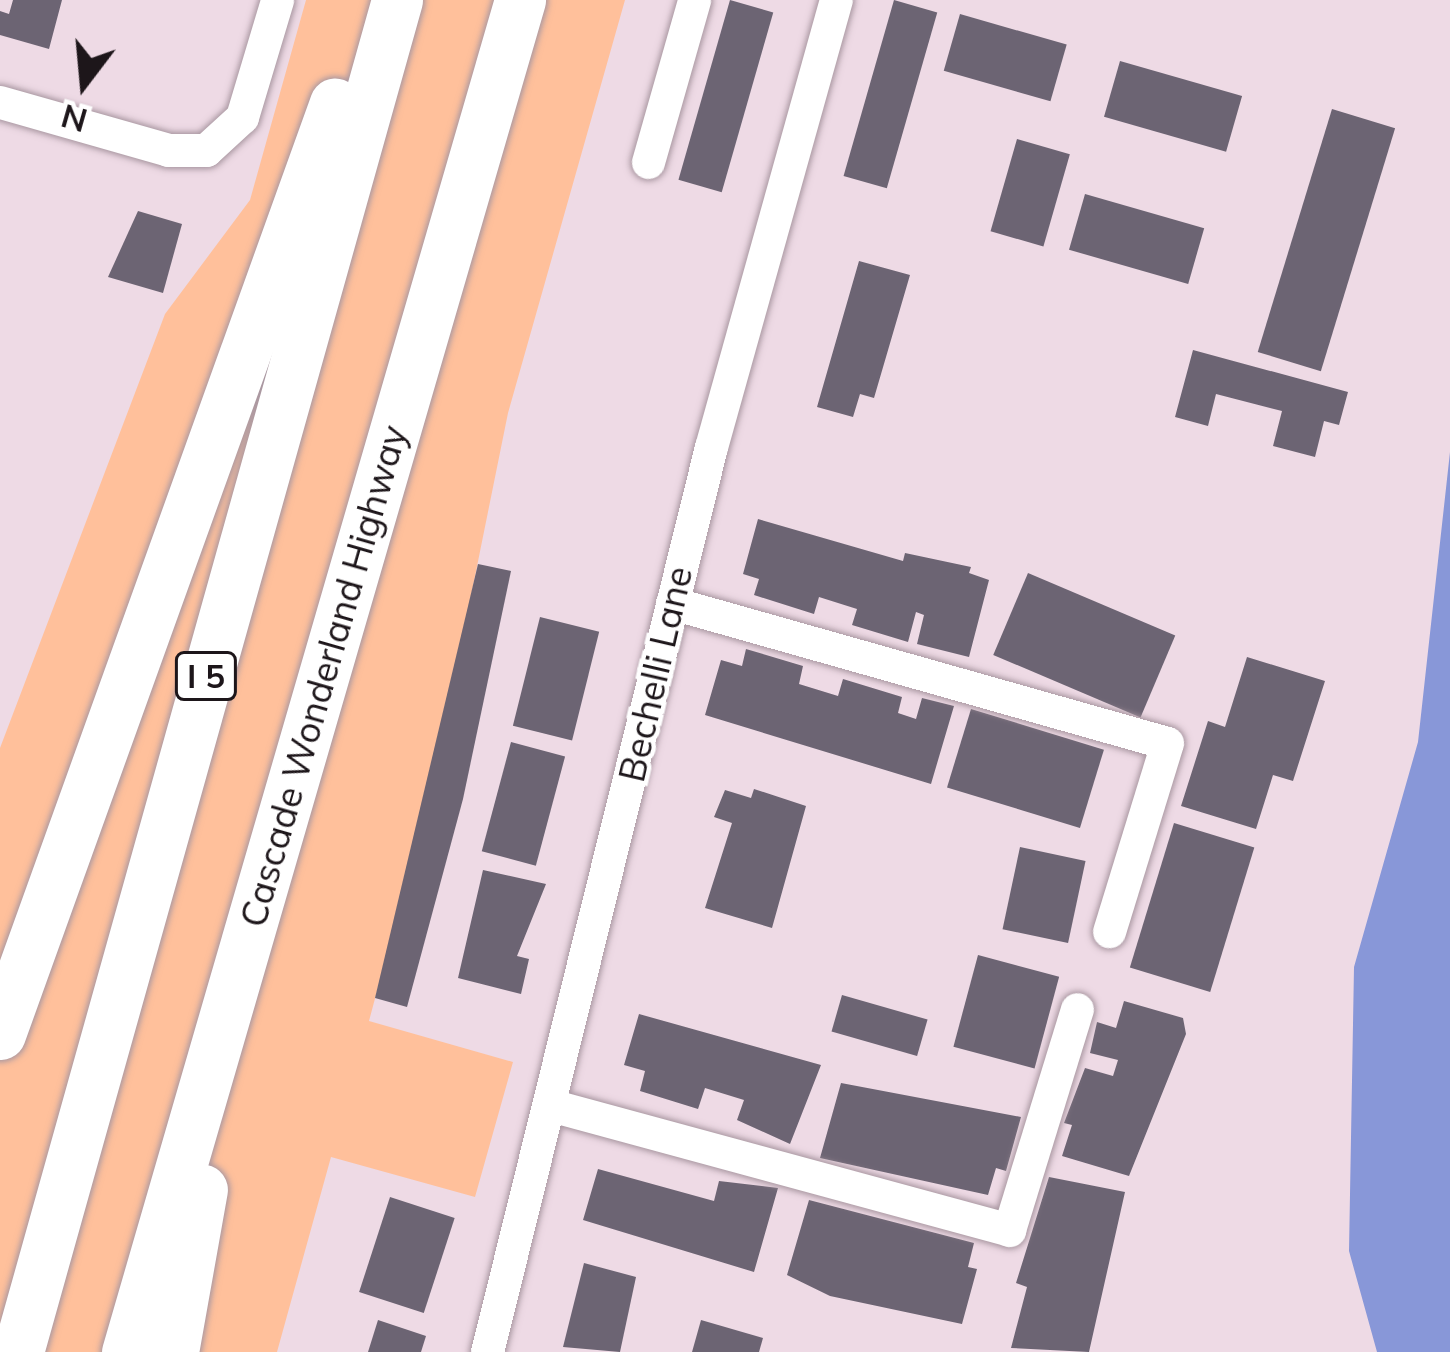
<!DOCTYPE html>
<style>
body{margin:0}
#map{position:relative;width:1450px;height:1352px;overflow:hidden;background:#eedae5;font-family:Mulish,sans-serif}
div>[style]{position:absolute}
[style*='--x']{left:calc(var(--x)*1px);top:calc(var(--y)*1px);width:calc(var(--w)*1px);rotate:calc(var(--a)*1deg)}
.green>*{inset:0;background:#ffc09b}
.water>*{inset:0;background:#8897d8}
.building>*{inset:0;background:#6c6473;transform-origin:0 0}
.roads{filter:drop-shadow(0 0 3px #a997a1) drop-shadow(0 0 3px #a997a1)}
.minor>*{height:33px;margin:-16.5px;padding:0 16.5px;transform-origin:16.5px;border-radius:16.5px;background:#fff}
.highway>*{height:51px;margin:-25.5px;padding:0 25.5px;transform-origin:25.5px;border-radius:25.5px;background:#fff}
span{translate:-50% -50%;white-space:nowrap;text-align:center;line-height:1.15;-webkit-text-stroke:9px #fff;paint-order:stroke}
.shield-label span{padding:3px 9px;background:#fff;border:3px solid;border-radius:9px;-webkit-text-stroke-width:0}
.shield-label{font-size:33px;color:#1d161a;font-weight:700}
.street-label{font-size:36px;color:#1d161a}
.north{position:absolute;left:24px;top:24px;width:120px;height:120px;-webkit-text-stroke:9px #fff;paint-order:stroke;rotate:196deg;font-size:33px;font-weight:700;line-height:48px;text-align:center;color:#1d161a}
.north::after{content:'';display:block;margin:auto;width:42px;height:54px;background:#1d161a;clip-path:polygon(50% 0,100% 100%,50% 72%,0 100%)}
</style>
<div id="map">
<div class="green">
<i style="clip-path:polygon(306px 0,625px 0,508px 413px,435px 774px,369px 1021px,513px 1062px,475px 1197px,331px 1157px,277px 1352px,0 1352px,0 748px,165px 314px,250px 200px)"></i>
</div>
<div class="water">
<i style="clip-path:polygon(1450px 452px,1450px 1352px,1377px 1352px,1349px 1251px,1354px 967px,1418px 742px)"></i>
</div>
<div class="building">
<i style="clip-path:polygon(13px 0,62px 0,49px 49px,0 35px,0 11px,9px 14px)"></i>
<i style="left:730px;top:0;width:45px;height:187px;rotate:16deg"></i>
<i style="left:894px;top:0;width:45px;height:183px;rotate:16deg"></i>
<i style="left:960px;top:14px;width:111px;height:59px;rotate:16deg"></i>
<i style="left:1120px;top:61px;width:127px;height:58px;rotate:16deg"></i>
<i style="left:1332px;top:109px;width:66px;height:254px;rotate:17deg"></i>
<i style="left:1017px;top:139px;width:55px;height:96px;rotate:16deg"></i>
<i style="left:1085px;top:194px;width:124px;height:58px;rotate:16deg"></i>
<i style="clip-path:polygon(138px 211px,182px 224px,163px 293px,108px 277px)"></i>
<i style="clip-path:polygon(859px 261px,910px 275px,874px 398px,860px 394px,853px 417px,817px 407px)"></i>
<i style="clip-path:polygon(1193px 350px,1348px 392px,1339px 425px,1324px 421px,1315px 457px,1273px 446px,1282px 411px,1216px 394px,1208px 426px,1175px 417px)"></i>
<i style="clip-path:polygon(758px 519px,903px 561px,905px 553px,971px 567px,969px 573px,989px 580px,969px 657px,917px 644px,924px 615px,916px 612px,908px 642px,852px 625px,857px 609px,819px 597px,814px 614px,754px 595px,759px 579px,743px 574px)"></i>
<i style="clip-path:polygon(478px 564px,511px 571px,463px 799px,407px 1007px,375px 998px)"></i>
<i style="left:1028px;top:573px;width:160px;height:89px;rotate:23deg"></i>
<i style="left:540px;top:617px;width:61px;height:112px;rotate:14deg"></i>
<i style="clip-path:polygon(746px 649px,803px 666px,799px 684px,838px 696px,843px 679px,902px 697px,898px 713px,916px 719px,922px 698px,954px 706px,931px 784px,705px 715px,721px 660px,742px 666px)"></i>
<i style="clip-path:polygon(1247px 657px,1325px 681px,1293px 781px,1273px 775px,1256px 829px,1181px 806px,1208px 721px,1225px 727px)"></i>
<i style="left:971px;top:709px;width:139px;height:82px;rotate:17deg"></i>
<i style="left:511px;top:742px;width:56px;height:113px;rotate:15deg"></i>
<i style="clip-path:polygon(754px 789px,806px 806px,772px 928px,705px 908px,732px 823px,714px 817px,725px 790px,751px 798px)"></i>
<i style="left:1174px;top:823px;width:84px;height:151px;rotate:17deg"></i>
<i style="left:1020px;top:847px;width:67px;height:84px;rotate:12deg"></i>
<i style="clip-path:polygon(483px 870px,546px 884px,517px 956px,529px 959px,521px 994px,458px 978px)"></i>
<i style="left:978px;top:955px;width:84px;height:95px;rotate:15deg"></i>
<i style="left:842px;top:995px;width:89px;height:38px;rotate:16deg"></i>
<i style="clip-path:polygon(1124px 1001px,1183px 1018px,1186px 1034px,1129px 1176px,1062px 1156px,1072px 1125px,1064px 1123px,1085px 1068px,1113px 1076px,1118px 1060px,1090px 1053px,1097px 1022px,1116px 1028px)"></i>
<i style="clip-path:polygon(639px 1014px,821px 1065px,790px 1144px,737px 1120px,744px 1100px,705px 1088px,698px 1109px,640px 1091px,645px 1071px,624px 1065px)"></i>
<i style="clip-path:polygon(841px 1083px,1021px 1117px,1006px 1171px,996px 1168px,988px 1195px,820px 1158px)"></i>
<i style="clip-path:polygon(598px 1169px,714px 1201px,719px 1181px,778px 1188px,754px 1272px,583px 1220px)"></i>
<i style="clip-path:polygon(1049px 1177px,1125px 1192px,1089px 1352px,1011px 1348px,1027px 1287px,1016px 1283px)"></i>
<i style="left:390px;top:1197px;width:68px;height:100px;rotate:18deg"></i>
<i style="clip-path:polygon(809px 1200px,974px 1243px,968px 1267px,977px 1269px,962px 1324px,830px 1296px,787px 1275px)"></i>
<i style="clip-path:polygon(584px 1263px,636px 1277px,620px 1352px,563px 1347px)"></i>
<i style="clip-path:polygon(378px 1320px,426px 1336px,421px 1352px,368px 1352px)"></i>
<i style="clip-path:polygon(701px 1320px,763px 1338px,759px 1352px,692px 1352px)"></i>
</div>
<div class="roads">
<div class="minor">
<i style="--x:0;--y:102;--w:175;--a:15.9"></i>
<i style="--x:168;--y:150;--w:38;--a:0"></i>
<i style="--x:206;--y:150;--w:49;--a:-42.5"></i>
<i style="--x:242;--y:117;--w:122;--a:-73.3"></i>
<i style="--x:648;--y:162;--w:168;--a:-74.1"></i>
<i style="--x:672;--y:603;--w:514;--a:15.79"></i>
<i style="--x:1167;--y:743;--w:197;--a:107.1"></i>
<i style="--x:550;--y:1105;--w:476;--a:15.2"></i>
<i style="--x:1009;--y:1230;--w:231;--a:-72.9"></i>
<i style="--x:487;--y:1352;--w:932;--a:-76.1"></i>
<i style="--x:711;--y:447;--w:464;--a:-74.4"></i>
</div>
<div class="highway">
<i style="--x:0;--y:1034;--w:989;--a:-70.21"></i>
<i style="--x:18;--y:1352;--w:1404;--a:-74.34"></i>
<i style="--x:127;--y:1352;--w:1408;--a:-73.79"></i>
<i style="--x:173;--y:1352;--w:165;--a:-79.9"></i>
</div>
</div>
<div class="shield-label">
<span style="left:206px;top:676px">I 5</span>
</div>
<div class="street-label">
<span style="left:655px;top:674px;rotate:-77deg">Bechelli Lane</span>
<span style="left:323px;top:676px;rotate:-74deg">Cascade Wonderland Highway</span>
</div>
<div class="north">N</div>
</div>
